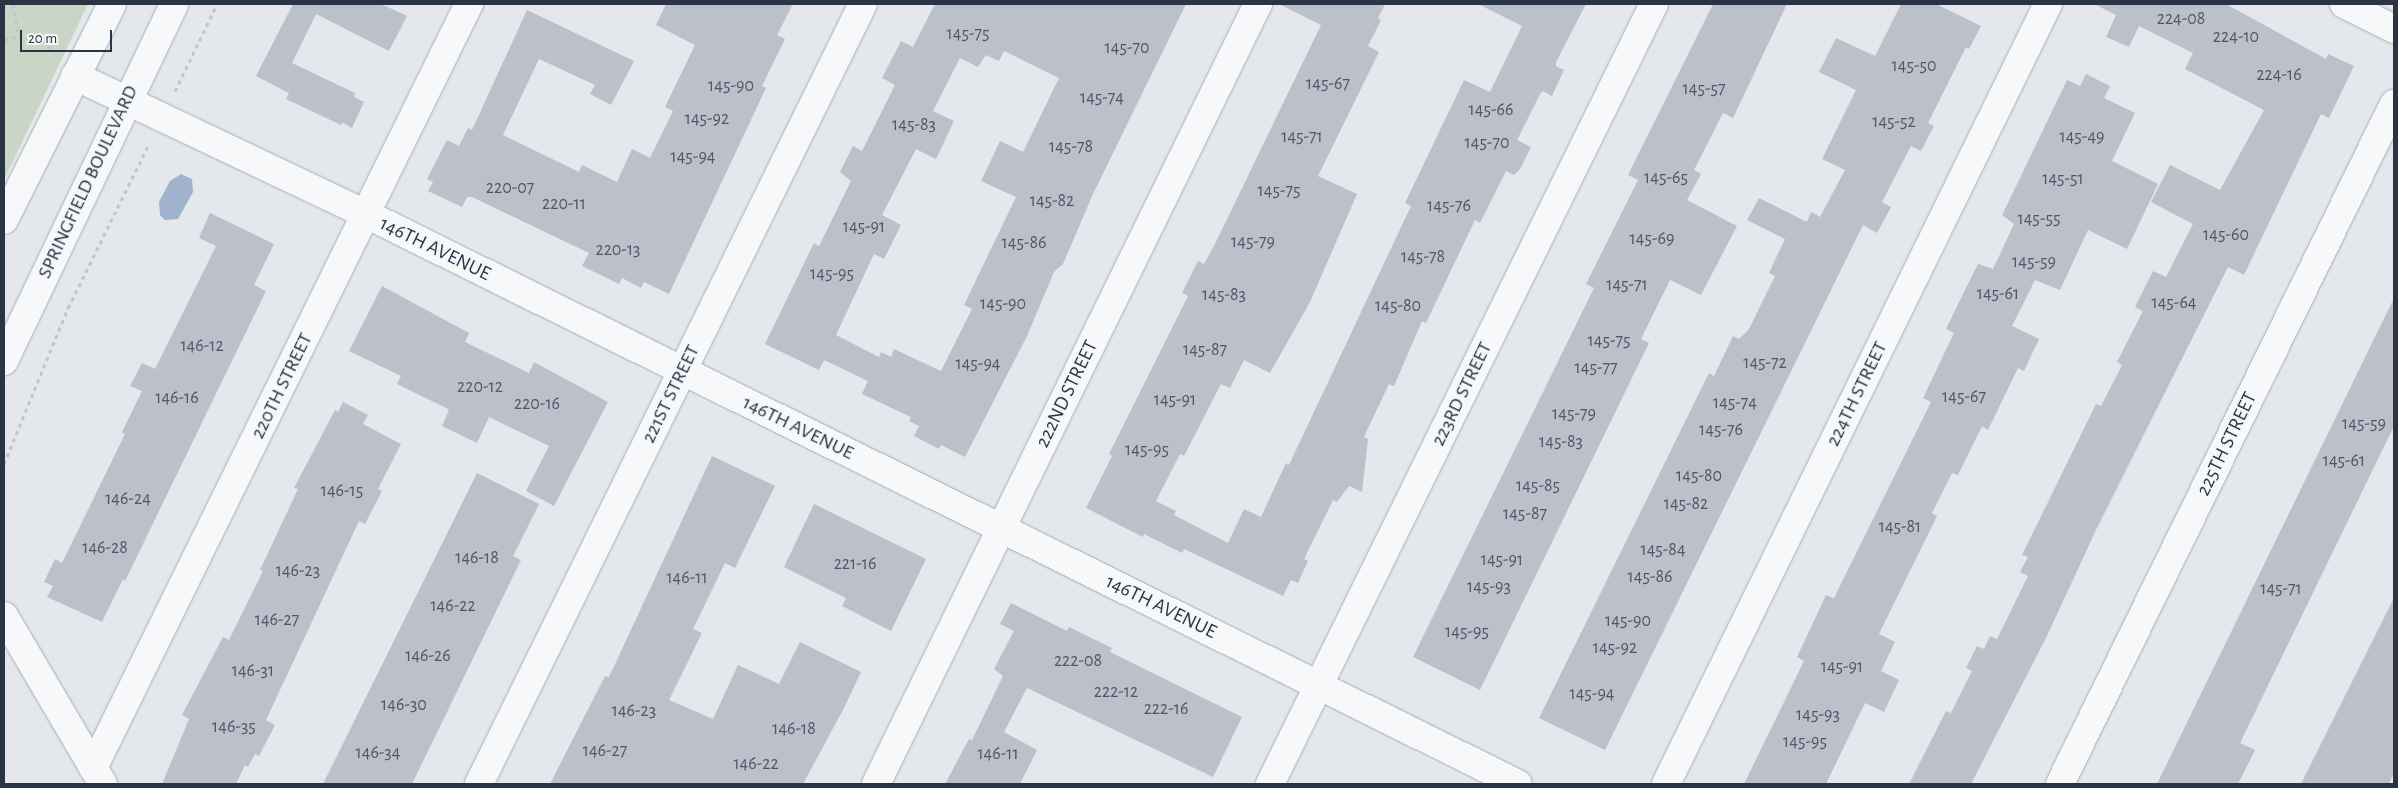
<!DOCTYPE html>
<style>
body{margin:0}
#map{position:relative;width:2398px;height:788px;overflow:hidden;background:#e4e7ec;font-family:"Alegreya Sans",sans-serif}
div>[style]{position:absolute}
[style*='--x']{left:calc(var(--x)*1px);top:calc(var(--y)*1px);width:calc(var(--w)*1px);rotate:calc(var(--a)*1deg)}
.green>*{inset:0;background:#c9d6c5}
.water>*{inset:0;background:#9fb4cc}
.building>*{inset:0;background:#bbc0ca}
.path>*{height:3px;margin-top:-1.5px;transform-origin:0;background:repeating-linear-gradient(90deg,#c2c5cb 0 4px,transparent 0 8px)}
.roads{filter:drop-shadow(0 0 1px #a9aeb7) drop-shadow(0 0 1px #a9aeb7)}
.minor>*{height:28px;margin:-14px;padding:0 14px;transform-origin:14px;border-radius:14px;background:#f7f8fa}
span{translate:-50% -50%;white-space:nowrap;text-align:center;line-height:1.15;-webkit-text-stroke:4px #f4f6f9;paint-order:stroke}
.number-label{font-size:18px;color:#4f5766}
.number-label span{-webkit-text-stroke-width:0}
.street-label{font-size:20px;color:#2b3445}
.frame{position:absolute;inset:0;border:5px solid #2b3445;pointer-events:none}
.scale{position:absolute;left:20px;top:30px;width:92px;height:22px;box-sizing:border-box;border:2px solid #2b3445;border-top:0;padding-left:6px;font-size:15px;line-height:18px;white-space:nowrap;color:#2b3445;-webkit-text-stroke:4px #f4f6f9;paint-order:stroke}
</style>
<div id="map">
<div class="green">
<i style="clip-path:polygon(4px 4px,88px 4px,4px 180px)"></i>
</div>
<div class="water">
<i style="clip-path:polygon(181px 174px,192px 179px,193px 192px,178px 219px,165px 220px,160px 215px,159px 202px,170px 181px)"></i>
</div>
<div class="building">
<i style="clip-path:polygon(293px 4px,381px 4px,407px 16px,389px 51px,316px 14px,292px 63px,355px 93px,354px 97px,364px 102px,352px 128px,342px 122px,341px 125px,286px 99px,289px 93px,256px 76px)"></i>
<i style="clip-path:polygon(666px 4px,793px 4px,777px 35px,785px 39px,762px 86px,766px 88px,669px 294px,644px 282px,641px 288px,622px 278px,619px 284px,582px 266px,589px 253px,472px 197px,467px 197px,462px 207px,428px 191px,433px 182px,427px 179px,447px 140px,459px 146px,468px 128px,472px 130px,527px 10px,634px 61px,611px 105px,590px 94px,595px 85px,539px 59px,503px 135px,579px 172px,582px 165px,617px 182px,632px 149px,650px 158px,673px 111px,665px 107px,695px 45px,656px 25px)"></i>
<i style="clip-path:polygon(evenodd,935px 4px,1186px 4px,1093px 194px,1063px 264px,1054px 272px,1027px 336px,965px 457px,941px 445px,939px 449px,914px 436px,919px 426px,909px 421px,911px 417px,862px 394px,868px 381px,824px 360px,819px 370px,765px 344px,814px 243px,819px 246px,851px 181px,840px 172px,853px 146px,862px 151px,895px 85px,882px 78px,901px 41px,913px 47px,935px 4px,1004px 51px,1059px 78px,1023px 152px,1000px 141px,981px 181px,1016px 197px,964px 305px,972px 309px,941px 371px,894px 349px,891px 357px,881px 352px,879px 357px,836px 335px,874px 254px,884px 259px,901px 225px,882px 215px,916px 149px,936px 159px,954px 121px,933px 111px,960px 58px,978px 67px,986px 55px,999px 61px,1004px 51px)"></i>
<i style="clip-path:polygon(1279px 4px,1385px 4px,1378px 18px,1381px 20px,1368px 46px,1379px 52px,1318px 176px,1357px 194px,1310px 302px,1270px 373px,1244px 360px,1230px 388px,1221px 384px,1184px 456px,1180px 454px,1156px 501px,1176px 511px,1174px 515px,1228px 543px,1244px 509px,1261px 517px,1286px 463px,1289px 465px,1411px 206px,1405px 203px,1464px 80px,1490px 92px,1522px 26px,1478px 4px,1586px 4px,1556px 62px,1556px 66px,1564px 70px,1552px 96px,1543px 91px,1540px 94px,1517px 140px,1531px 147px,1520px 169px,1514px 175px,1506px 171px,1480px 223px,1475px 220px,1426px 323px,1422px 321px,1394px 386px,1389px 384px,1368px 428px,1364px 437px,1368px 439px,1362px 492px,1349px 486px,1337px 502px,1333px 500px,1304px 559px,1308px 561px,1298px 583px,1291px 580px,1283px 596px,1184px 549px,1182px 553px,1144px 534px,1143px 537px,1086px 508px,1112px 456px,1109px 454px,1188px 296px,1182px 293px,1198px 261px,1204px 264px,1215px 244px,1321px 25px)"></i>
<i style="clip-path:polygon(1713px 4px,1787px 4px,1733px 118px,1723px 113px,1694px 170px,1701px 174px,1687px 200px,1737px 226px,1701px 295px,1670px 280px,1641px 339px,1649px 343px,1480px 690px,1413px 657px,1594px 288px,1586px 284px,1638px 180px,1628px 175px)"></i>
<i style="clip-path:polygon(1901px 4px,1936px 4px,1981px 26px,1969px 49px,1966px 47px,1928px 123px,1934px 126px,1921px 151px,1911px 146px,1899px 169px,1882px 202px,1891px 207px,1877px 233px,1863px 225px,1605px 750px,1539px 718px,1709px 373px,1714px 376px,1733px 336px,1739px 339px,1749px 329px,1775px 276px,1769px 273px,1785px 239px,1747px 220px,1759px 198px,1807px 222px,1811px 212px,1820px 217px,1845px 170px,1822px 159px,1856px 90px,1819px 72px,1836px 38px,1875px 56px)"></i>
<i style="clip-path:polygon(2094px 4px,2226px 4px,2326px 59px,2328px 54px,2354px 66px,2329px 118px,2321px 114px,2244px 275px,2228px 267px,2096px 530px,2046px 638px,1971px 784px,1909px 784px,1946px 711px,1951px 713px,1972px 671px,1966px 668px,1977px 646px,1984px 649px,1990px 636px,1997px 639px,2028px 576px,2020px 572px,2028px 557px,2022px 555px,2096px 404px,2101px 406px,2122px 365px,2117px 362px,2143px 311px,2135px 307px,2153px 271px,2166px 277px,2193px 224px,2151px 202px,2170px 165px,2220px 190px,2264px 110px,2185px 69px,2193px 53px,2139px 26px,2129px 47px,2106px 37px,2116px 15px)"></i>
<i style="clip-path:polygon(2086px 74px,2110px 86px,2104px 98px,2135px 113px,2112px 161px,2158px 184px,2127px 249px,2088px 230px,2060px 290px,2035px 280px,2012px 326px,2039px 339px,2024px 371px,2018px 368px,1988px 430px,1982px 426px,1958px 475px,1952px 473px,1932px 513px,1937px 516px,1879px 634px,1895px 642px,1881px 671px,1899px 680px,1884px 712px,1865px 703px,1826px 784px,1744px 784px,1804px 661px,1797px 657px,1826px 595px,1834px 598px,1931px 402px,1923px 398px,1954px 333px,1946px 329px,1964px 292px,1978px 264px,1993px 269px,2014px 224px,2002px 215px,2021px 176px,2067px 80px,2080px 86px)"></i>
<i style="clip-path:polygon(210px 213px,274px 244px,254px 285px,266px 291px,125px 581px,123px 579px,102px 622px,47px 597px,53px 586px,44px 582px,55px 559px,62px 563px,125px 434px,122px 432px,142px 391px,130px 386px,142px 363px,155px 369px,216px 246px,199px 238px)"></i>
<i style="clip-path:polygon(382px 286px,469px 333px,465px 342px,529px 373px,534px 362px,608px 402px,554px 506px,526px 491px,549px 446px,489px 417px,477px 443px,442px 426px,449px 410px,446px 408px,397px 384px,401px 376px,349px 351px)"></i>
<i style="clip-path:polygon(2394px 298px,2394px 426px,2240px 743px,2255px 750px,2238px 784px,2157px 784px)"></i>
<i style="clip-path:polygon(343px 402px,368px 415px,363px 424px,401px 444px,378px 489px,382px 491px,365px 524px,359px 521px,266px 720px,275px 725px,259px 756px,255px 754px,248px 767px,245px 765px,236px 784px,162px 784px,189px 719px,182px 715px,223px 637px,229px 640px,263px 571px,260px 570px,298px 489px,294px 488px,335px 410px,338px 412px)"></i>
<i style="clip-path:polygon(712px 456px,775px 486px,735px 568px,725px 563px,693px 629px,702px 633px,669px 700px,713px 719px,738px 665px,779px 684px,800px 642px,861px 672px,844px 708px,803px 784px,550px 784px,605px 676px,609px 677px)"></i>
<i style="clip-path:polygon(477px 473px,539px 504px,513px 556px,521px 560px,412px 784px,323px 784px)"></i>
<i style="clip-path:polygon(814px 504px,926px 559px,891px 631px,842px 606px,846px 598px,784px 567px)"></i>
<i style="clip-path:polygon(2394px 598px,2394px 772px,2389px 784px,2301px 784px)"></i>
<i style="clip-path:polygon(1011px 603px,1067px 631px,1069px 627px,1112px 648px,1110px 652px,1242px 717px,1213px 777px,1027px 688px,1004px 732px,1037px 750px,1020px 784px,945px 784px,969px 739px,972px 740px,1003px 676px,994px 669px,1014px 631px,1000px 624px)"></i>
</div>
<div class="path">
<i style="--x:13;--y:4;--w:32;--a:81"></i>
<i style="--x:4;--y:40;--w:15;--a:-16"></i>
<i style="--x:18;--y:36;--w:25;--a:9"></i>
<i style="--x:43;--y:40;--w:16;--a:47"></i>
<i style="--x:175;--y:91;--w:97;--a:-64.2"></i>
<i style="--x:4;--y:464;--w:169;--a:-67.7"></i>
<i style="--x:68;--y:308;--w:183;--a:-63.7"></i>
</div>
<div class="roads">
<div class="minor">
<i style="--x:2344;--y:4;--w:56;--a:26.6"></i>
<i style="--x:75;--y:76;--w:322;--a:25.4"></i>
<i style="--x:366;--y:214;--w:1285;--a:26.33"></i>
<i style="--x:4;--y:220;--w:241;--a:-63.4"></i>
<i style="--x:4;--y:361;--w:395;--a:-64.5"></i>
<i style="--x:4;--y:616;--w:195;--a:59.5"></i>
<i style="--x:93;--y:768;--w:852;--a:-63.8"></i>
<i style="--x:479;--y:784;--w:869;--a:-63.79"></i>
<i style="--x:876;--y:784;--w:869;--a:-63.91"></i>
<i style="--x:1270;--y:784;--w:869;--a:-63.79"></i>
<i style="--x:1666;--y:784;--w:869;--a:-63.91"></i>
<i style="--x:2060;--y:784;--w:758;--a:-63.84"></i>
</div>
</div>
<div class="number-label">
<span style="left:2181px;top:19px">224-08</span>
<span style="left:968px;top:34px">145-75</span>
<span style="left:2236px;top:37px">224-10</span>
<span style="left:1127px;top:48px">145-70</span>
<span style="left:1914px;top:66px">145-50</span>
<span style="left:2279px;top:75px">224-16</span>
<span style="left:1328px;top:84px">145-67</span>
<span style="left:731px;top:86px">145-90</span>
<span style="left:1704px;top:89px">145-57</span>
<span style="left:1102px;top:98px">145-74</span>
<span style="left:1491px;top:110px">145-66</span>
<span style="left:707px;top:119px">145-92</span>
<span style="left:1894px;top:122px">145-52</span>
<span style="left:914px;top:125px">145-83</span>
<span style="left:1302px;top:137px">145-71</span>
<span style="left:2082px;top:137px">145-49</span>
<span style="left:1487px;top:143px">145-70</span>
<span style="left:1071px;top:147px">145-78</span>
<span style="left:693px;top:157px">145-94</span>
<span style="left:1666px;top:178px">145-65</span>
<span style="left:2063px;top:179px">145-51</span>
<span style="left:510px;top:188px">220-07</span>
<span style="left:1279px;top:191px">145-75</span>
<span style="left:1052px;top:201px">145-82</span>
<span style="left:564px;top:204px">220-11</span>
<span style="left:1449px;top:206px">145-76</span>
<span style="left:2039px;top:219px">145-55</span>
<span style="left:864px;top:227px">145-91</span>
<span style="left:2226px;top:235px">145-60</span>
<span style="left:1652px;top:239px">145-69</span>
<span style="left:1253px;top:242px">145-79</span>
<span style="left:1024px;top:243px">145-86</span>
<span style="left:618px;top:250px">220-13</span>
<span style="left:1423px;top:257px">145-78</span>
<span style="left:2034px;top:262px">145-59</span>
<span style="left:832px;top:274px">145-95</span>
<span style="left:1627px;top:285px">145-71</span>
<span style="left:1998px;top:294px">145-61</span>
<span style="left:1224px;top:295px">145-83</span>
<span style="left:2174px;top:303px">145-64</span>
<span style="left:1003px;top:304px">145-90</span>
<span style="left:1398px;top:306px">145-80</span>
<span style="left:1609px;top:341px">145-75</span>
<span style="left:202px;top:346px">146-12</span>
<span style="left:1205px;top:350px">145-87</span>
<span style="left:1765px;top:363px">145-72</span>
<span style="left:978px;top:364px">145-94</span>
<span style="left:1596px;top:368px">145-77</span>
<span style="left:480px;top:387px">220-12</span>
<span style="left:1964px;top:397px">145-67</span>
<span style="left:177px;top:398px">146-16</span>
<span style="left:1175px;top:400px">145-91</span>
<span style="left:1735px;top:403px">145-74</span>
<span style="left:537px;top:404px">220-16</span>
<span style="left:1574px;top:414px">145-79</span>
<span style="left:2364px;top:424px">145-59</span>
<span style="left:1721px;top:430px">145-76</span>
<span style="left:1561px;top:442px">145-83</span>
<span style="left:1147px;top:450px">145-95</span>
<span style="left:2344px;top:461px">145-61</span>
<span style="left:1699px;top:476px">145-80</span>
<span style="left:1538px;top:486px">145-85</span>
<span style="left:342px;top:491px">146-15</span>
<span style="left:128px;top:499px">146-24</span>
<span style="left:1686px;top:504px">145-82</span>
<span style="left:1525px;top:514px">145-87</span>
<span style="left:1900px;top:527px">145-81</span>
<span style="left:105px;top:548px">146-28</span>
<span style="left:1663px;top:550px">145-84</span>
<span style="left:477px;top:558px">146-18</span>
<span style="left:1502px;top:560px">145-91</span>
<span style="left:855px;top:564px">221-16</span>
<span style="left:298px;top:571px">146-23</span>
<span style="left:1650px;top:577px">145-86</span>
<span style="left:687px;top:578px">146-11</span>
<span style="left:1489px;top:587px">145-93</span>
<span style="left:2281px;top:589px">145-71</span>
<span style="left:453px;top:606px">146-22</span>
<span style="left:277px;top:620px">146-27</span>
<span style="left:1628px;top:621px">145-90</span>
<span style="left:1467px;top:632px">145-95</span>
<span style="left:1615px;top:648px">145-92</span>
<span style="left:428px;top:656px">146-26</span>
<span style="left:1078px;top:661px">222-08</span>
<span style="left:1842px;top:667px">145-91</span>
<span style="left:253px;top:671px">146-31</span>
<span style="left:1116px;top:692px">222-12</span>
<span style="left:1592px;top:694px">145-94</span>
<span style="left:404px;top:705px">146-30</span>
<span style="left:1166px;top:709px">222-16</span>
<span style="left:634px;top:711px">146-23</span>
<span style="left:1818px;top:715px">145-93</span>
<span style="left:234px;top:727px">146-35</span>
<span style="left:794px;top:729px">146-18</span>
<span style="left:1805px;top:742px">145-95</span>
<span style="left:605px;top:751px">146-27</span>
<span style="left:378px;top:753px">146-34</span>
<span style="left:998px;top:754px">146-11</span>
<span style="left:756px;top:764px">146-22</span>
</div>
<div class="street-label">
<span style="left:88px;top:182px;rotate:-65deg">SPRINGFIELD BOULEVARD</span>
<span style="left:435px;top:249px;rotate:26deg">146TH AVENUE</span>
<span style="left:282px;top:386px;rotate:-64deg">220TH STREET</span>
<span style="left:671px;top:394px;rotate:-64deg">221ST STREET</span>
<span style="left:1067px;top:394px;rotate:-64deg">222ND STREET</span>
<span style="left:1462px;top:394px;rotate:-64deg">223RD STREET</span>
<span style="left:1857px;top:394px;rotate:-64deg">224TH STREET</span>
<span style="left:798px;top:428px;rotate:26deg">146TH AVENUE</span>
<span style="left:2227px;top:444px;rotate:-64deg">225TH STREET</span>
<span style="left:1161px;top:607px;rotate:26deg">146TH AVENUE</span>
</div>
<div class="frame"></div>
<div class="scale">20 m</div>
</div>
